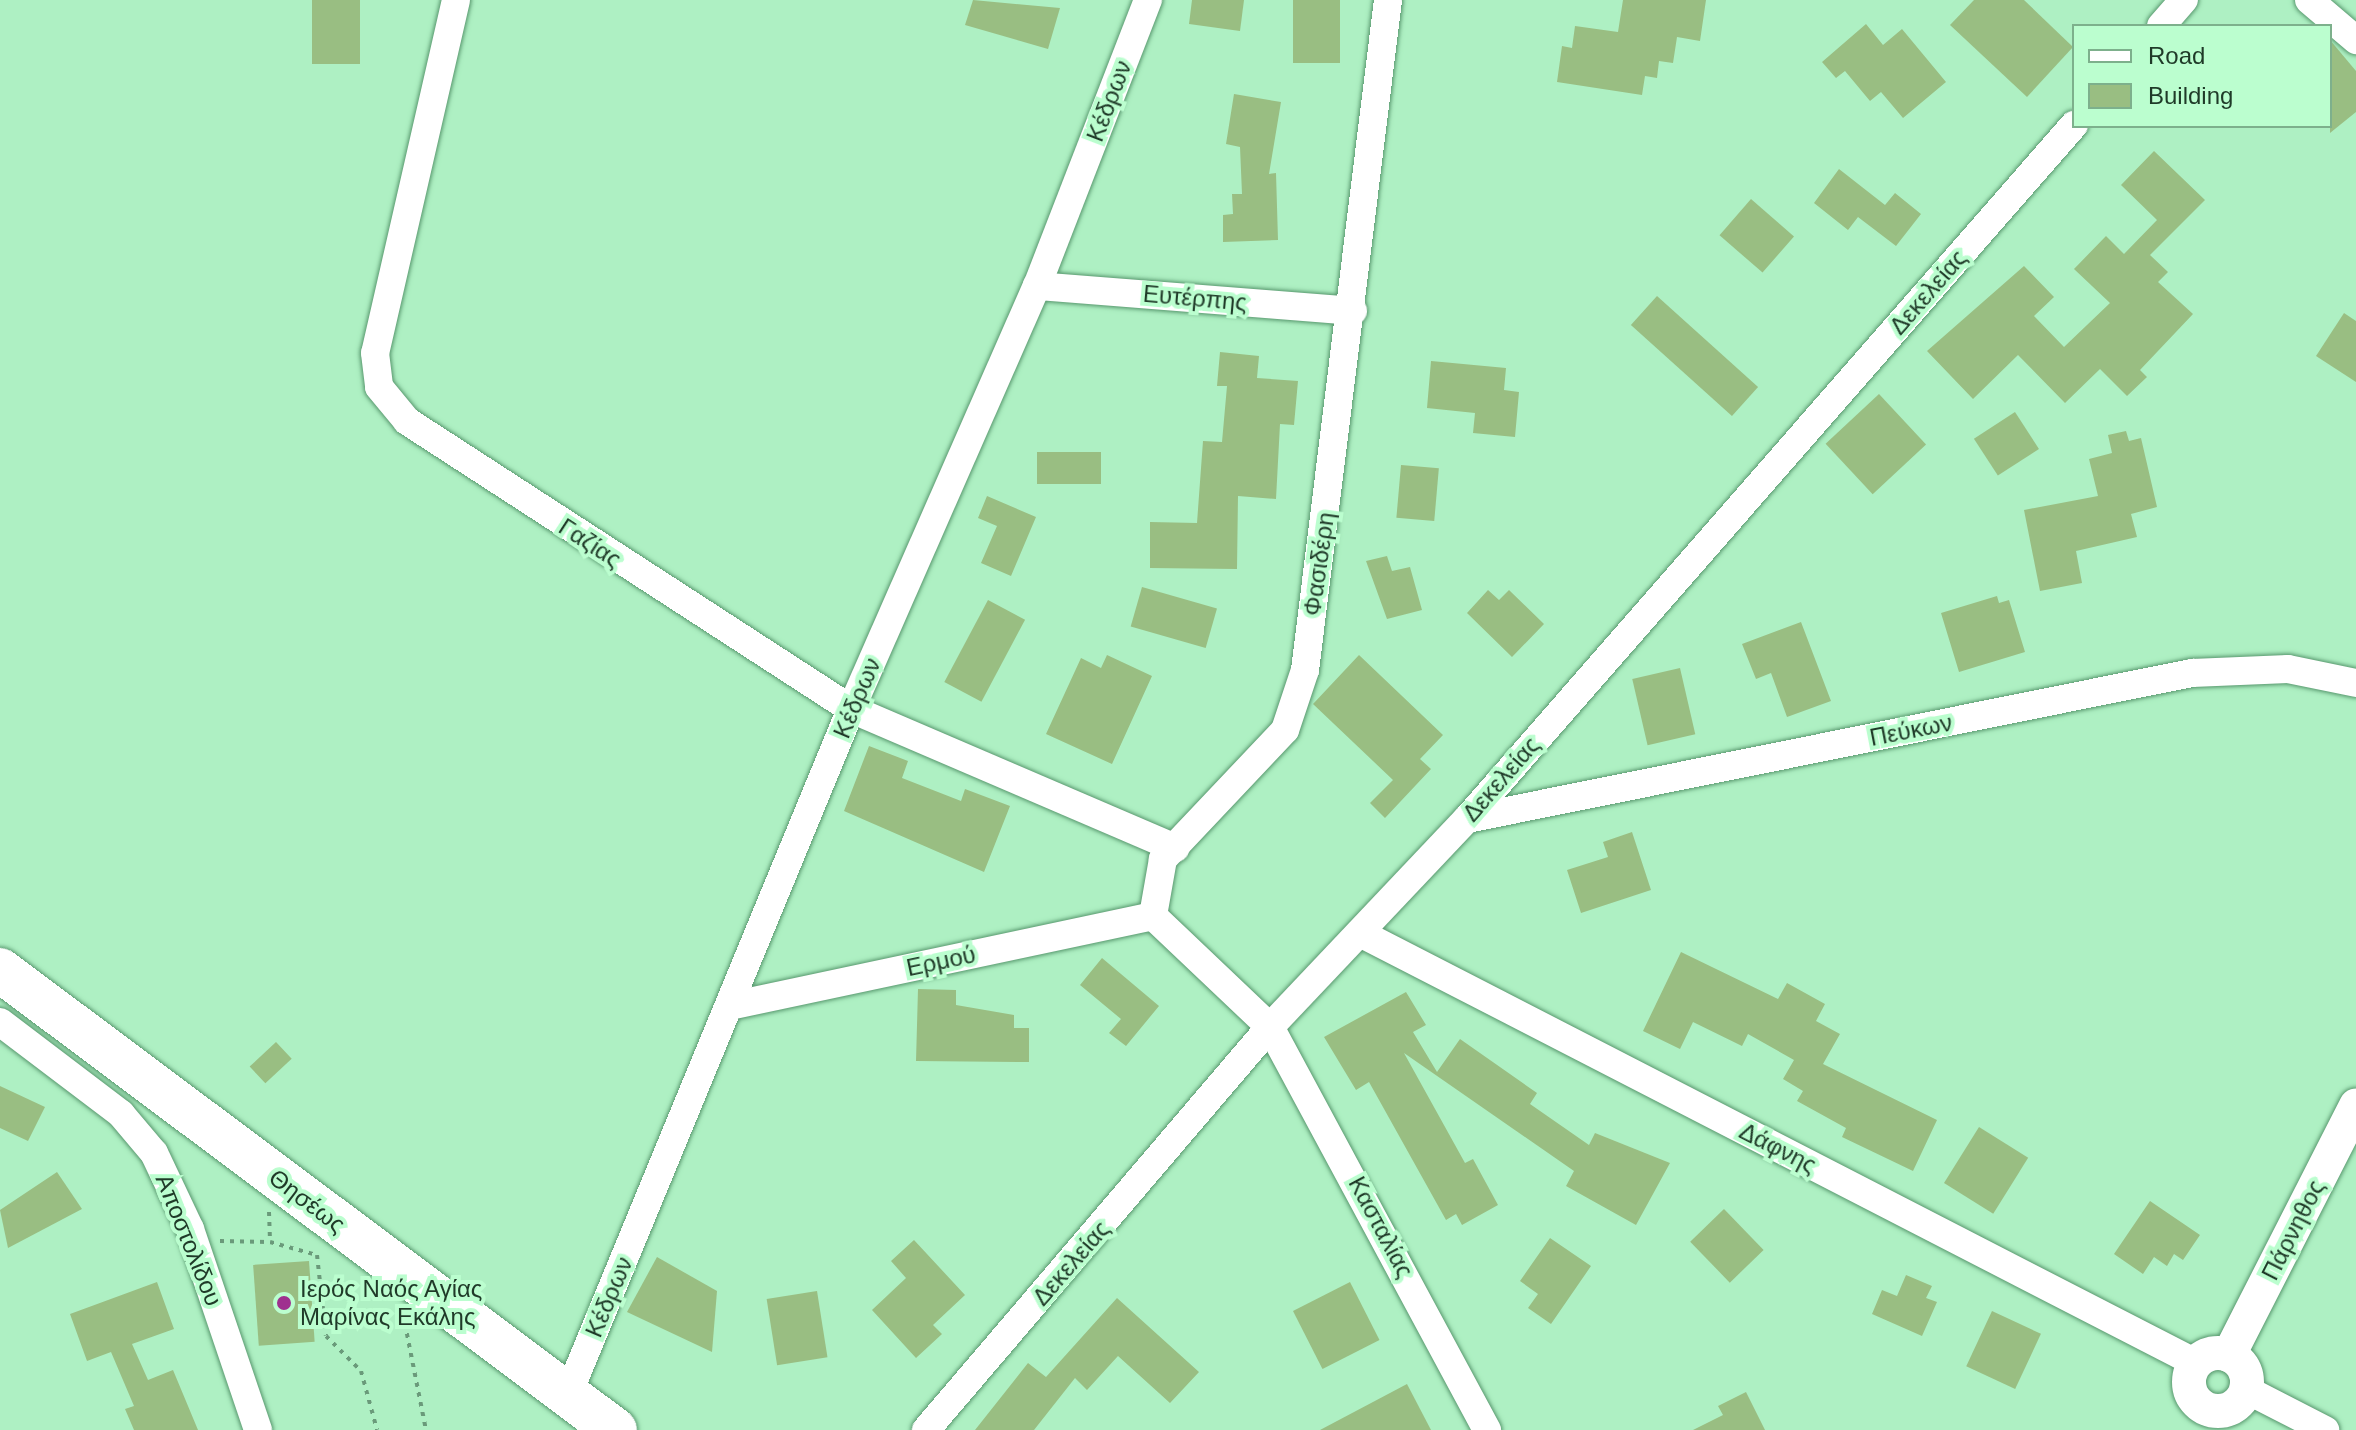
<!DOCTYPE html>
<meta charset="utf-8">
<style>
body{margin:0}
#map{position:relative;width:2356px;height:1430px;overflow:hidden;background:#aef0c3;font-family:Helvetica,sans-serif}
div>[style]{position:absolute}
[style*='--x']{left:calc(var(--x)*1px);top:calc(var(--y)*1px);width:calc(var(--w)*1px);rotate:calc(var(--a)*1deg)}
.building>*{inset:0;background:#99be82;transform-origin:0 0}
.path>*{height:4px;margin-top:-2px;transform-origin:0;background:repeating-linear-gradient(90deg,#6a9a7a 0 4px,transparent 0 10px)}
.roads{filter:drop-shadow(0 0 2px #58986e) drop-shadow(0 0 2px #58986e)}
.minor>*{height:28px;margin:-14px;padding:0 14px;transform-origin:14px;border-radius:14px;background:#fff}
.tertiary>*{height:34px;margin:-17px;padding:0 17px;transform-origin:17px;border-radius:17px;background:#fff}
.tertiary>.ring{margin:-17px;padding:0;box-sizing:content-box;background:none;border:34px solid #fff;border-radius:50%}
.primary>*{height:44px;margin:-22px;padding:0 22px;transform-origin:22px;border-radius:22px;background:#fff}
.dots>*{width:22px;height:22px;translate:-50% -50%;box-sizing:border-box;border:4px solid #bbfecf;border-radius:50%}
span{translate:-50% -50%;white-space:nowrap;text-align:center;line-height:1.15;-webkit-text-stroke:8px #bbfecf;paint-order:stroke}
.street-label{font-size:24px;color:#1f3a28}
.poi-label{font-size:24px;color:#1f3a28}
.left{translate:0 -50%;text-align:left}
.legend{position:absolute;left:2072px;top:24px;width:260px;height:104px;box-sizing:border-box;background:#bbfecf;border:2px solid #7db08c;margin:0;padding:10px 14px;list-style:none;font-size:24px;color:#1f3a28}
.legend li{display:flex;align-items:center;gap:16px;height:40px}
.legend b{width:40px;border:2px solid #7db08c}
</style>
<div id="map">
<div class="building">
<i style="left:312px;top:0;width:48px;height:64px"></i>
<i style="clip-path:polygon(973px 0,1060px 8px,1048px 49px,965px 25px)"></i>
<i style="clip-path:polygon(1192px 0,1244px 0,1240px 31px,1189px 24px)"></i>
<i style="left:1293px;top:0;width:47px;height:63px"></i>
<i style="clip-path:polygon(1623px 0,1706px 0,1700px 41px,1677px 37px,1673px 63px,1659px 61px,1657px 78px,1645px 76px,1642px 95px,1557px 82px,1562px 46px,1572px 48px,1575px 26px,1618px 32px)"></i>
<i style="clip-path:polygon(1974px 0,2024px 0,2073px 47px,2027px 97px,1950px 25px)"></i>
<i style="clip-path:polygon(1866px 24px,1883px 45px,1902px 29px,1946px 82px,1903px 118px,1881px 92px,1870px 101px,1845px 71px,1836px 78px,1822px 62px)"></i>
<i style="clip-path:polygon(2330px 40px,2356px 71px,2356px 112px,2330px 133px)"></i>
<i style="clip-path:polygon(1234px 94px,1281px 102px,1269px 174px,1276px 173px,1278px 240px,1223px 242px,1223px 215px,1233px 214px,1232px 194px,1242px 194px,1240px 147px,1226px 144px)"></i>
<i style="clip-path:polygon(2154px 151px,2205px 200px,2150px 255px,2168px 272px,2158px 282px,2193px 314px,2140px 370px,2147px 377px,2127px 396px,2100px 369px,2065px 403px,2018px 355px,1973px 399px,1927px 351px,2024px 266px,2054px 297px,2034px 316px,2064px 347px,2110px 303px,2074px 269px,2106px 236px,2124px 254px,2157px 220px,2121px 185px)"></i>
<i style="clip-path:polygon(1839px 169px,1885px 205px,1895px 193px,1921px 214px,1896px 246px,1858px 217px,1848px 230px,1814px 203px)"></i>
<i style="left:1751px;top:199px;width:57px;height:48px;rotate:41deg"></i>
<i style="left:1657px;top:296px;width:136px;height:39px;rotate:42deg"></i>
<i style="clip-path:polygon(2344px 313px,2356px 321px,2356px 382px,2316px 356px)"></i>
<i style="clip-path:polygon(1220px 352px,1259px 356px,1257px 378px,1298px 381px,1294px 425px,1280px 424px,1276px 499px,1238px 496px,1237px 569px,1150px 568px,1150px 522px,1197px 523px,1203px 441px,1222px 442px,1227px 386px,1217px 386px)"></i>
<i style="clip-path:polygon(1431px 361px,1506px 368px,1504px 390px,1519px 392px,1515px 437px,1473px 433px,1475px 413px,1427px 408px)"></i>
<i style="left:1879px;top:394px;width:69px;height:73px;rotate:47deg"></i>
<i style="left:2015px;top:412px;width:44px;height:49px;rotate:57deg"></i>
<i style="clip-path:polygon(2126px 431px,2129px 441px,2141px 438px,2157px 507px,2131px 514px,2137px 537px,2076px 551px,2082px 583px,2040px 591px,2024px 510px,2098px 496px,2089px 459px,2112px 453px,2108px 435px)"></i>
<i style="left:1037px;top:452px;width:64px;height:32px"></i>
<i style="left:1401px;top:465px;width:38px;height:53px;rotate:5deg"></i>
<i style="clip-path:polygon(987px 496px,1036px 517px,1011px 576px,981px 563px,997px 526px,978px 518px)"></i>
<i style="clip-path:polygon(1387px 556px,1392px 571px,1410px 567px,1422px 610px,1387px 619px,1366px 561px)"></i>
<i style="left:1142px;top:587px;width:78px;height:41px;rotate:16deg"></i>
<i style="clip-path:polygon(1488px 590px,1499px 600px,1509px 590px,1544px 624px,1512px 657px,1467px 613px)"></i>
<i style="clip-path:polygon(1997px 596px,1999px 603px,2009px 600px,2025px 652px,1959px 672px,1941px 613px)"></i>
<i style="left:988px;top:600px;width:42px;height:93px;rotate:28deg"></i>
<i style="clip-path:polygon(1801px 622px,1831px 701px,1787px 717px,1771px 673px,1756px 679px,1742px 644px)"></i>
<i style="clip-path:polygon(1107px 655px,1152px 676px,1112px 764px,1046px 734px,1081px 658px,1101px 668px)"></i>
<i style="clip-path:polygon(1359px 655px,1443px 735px,1420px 759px,1431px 769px,1385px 818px,1370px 803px,1393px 780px,1313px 704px)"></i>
<i style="left:1680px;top:668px;width:68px;height:49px;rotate:77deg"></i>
<i style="clip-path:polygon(869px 746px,908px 761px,902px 778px,961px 801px,965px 789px,1010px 806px,984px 872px,844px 811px)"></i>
<i style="clip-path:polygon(1632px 832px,1651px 890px,1581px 913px,1567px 870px,1608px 857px,1603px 842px)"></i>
<i style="clip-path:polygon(1681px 952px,1778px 999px,1787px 983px,1825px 1004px,1816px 1021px,1840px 1034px,1823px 1064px,1937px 1120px,1913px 1171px,1842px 1137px,1846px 1128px,1797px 1101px,1803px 1091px,1783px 1079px,1794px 1060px,1748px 1034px,1742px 1046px,1693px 1022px,1680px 1049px,1643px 1031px)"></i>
<i style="clip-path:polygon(1102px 958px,1159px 1006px,1126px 1046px,1109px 1033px,1121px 1019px,1080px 985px)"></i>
<i style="clip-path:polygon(918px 989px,956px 990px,956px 1005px,1014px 1015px,1014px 1028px,1029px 1028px,1029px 1062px,916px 1061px)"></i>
<i style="clip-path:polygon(1406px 992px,1426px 1025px,1413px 1032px,1437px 1072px,1460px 1039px,1537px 1093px,1530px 1104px,1589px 1145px,1595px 1133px,1670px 1163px,1636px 1225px,1566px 1186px,1574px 1171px,1404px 1053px,1465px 1163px,1473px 1159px,1498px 1205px,1462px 1225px,1456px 1214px,1446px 1220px,1369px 1082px,1356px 1090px,1324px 1037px)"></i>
<i style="left:276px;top:1042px;width:23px;height:36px;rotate:47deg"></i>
<i style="clip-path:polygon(0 1086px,45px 1107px,28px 1141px,0 1128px)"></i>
<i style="left:1979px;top:1127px;width:58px;height:66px;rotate:32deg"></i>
<i style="clip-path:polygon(57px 1172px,82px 1209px,8px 1248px,0 1210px)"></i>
<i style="clip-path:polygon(2150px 1201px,2200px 1235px,2183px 1260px,2174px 1254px,2167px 1266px,2154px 1257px,2143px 1274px,2114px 1254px)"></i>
<i style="left:1724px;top:1209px;width:57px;height:47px;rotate:46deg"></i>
<i style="clip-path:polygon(1550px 1238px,1591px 1266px,1551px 1324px,1528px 1308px,1538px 1294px,1520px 1281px)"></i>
<i style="clip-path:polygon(914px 1240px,965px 1295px,933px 1325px,942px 1334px,916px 1358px,872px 1310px,906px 1278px,891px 1261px)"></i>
<i style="clip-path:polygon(657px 1257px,717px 1291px,712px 1352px,627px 1312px)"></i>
<i style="left:309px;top:1261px;width:81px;height:56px;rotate:86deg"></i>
<i style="clip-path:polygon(1906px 1275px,1932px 1286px,1926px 1298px,1937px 1302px,1922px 1336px,1872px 1314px,1882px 1290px,1897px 1296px)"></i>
<i style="clip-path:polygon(157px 1282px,174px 1329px,132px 1344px,148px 1380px,173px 1370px,198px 1430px,134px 1430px,125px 1409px,134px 1406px,111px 1352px,87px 1361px,70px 1314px)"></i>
<i style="left:1350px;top:1282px;width:65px;height:64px;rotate:63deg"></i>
<i style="left:817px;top:1291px;width:67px;height:51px;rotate:81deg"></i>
<i style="clip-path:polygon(1117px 1298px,1199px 1372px,1170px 1403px,1118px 1356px,1087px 1390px,1075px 1378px,1034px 1430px,975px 1430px,1028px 1363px,1046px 1377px)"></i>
<i style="left:1992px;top:1311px;width:54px;height:61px;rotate:25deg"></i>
<i style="clip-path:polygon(1407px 1384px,1431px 1430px,1320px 1430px)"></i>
<i style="clip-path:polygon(1746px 1392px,1765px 1430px,1693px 1430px,1723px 1415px,1718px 1406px)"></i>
</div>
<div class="path">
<i style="--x:269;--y:1212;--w:30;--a:88"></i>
<i style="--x:220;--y:1241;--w:50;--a:1.1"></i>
<i style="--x:270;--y:1242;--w:49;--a:15.5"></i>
<i style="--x:317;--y:1255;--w:81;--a:83.7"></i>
<i style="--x:326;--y:1336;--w:49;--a:45"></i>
<i style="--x:361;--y:1371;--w:61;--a:74.8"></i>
<i style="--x:403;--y:1314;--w:118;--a:78.8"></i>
</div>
<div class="roads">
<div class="minor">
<i style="--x:456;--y:0;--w:362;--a:102.9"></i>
<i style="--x:375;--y:353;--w:34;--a:83"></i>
<i style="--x:379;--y:387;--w:44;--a:50.5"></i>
<i style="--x:407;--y:421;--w:529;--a:32.97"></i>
<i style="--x:851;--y:709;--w:353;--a:23.2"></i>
<i style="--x:1388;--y:0;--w:675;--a:97.06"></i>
<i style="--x:1305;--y:670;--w:63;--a:108.4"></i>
<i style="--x:1285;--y:730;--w:178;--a:133.4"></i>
<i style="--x:1163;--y:859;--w:58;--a:100"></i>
<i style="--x:1153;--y:916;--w:161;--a:43.5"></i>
<i style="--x:1270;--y:1027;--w:458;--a:61.7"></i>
<i style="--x:2309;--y:0;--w:62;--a:40.4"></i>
<i style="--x:2161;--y:26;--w:35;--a:-49"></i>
<i style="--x:1037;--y:286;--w:317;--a:4.5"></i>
<i style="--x:1467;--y:819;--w:740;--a:-11.39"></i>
<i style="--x:2192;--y:673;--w:96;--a:-2.4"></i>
<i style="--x:2288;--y:669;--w:69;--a:11.6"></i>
<i style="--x:1360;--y:933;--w:940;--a:27.22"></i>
<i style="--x:730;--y:1006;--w:432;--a:-12"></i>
<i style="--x:0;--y:1022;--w:152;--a:37.2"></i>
<i style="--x:121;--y:1114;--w:51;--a:49.8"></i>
<i style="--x:154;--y:1153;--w:84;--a:64.7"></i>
<i style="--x:190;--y:1229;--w:212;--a:71.3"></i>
<i style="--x:2247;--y:1390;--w:88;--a:27.1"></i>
<i style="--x:567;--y:1397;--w:744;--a:-67.57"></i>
<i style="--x:851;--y:709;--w:462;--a:-66.3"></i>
<i style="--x:1037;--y:286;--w:307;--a:-68.8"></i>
<i style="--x:926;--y:1430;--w:530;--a:-49.52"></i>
<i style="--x:1270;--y:1027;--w:286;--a:-46.6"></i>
<i style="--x:1467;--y:819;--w:922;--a:-48.83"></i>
</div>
<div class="tertiary">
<i class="ring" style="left:2189px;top:1353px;width:24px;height:24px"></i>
<i style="--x:2229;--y:1355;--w:280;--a:-63"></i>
</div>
<div class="primary">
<i style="--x:0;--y:970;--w:768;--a:36.8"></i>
</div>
</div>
<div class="dots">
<i style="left:284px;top:1303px;background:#9f308f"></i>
</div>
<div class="street-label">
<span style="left:1109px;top:101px;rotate:-69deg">Κέδρων</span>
<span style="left:1928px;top:292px;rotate:-49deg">Δεκελείας</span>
<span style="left:1195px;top:298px;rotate:5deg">Ευτέρπης</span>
<span style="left:590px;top:543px;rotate:33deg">Γαζίας</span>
<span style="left:1319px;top:564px;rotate:-82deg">Φασιδέρη</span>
<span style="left:857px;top:698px;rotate:-67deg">Κέδρων</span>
<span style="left:1911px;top:730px;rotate:-11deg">Πεύκων</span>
<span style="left:1501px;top:779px;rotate:-49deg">Δεκελείας</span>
<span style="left:941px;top:961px;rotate:-12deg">Ερμού</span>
<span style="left:1778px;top:1148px;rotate:27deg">Δάφνης</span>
<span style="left:307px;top:1201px;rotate:37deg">Θησέως</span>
<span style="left:1381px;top:1227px;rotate:62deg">Κασταλίας</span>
<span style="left:2293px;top:1230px;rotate:-63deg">Πάρνηθος</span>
<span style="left:189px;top:1240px;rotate:68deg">Αποστολίδου</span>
<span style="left:1071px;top:1263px;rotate:-49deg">Δεκελείας</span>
<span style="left:609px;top:1297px;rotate:-67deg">Κέδρων</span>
</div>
<div class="poi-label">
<span class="left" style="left:300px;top:1303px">Ιερός Ναός Αγίας<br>Μαρίνας Εκάλης</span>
</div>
<ul class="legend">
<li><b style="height:10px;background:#fff"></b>Road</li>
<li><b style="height:22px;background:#99be82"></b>Building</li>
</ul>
</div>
